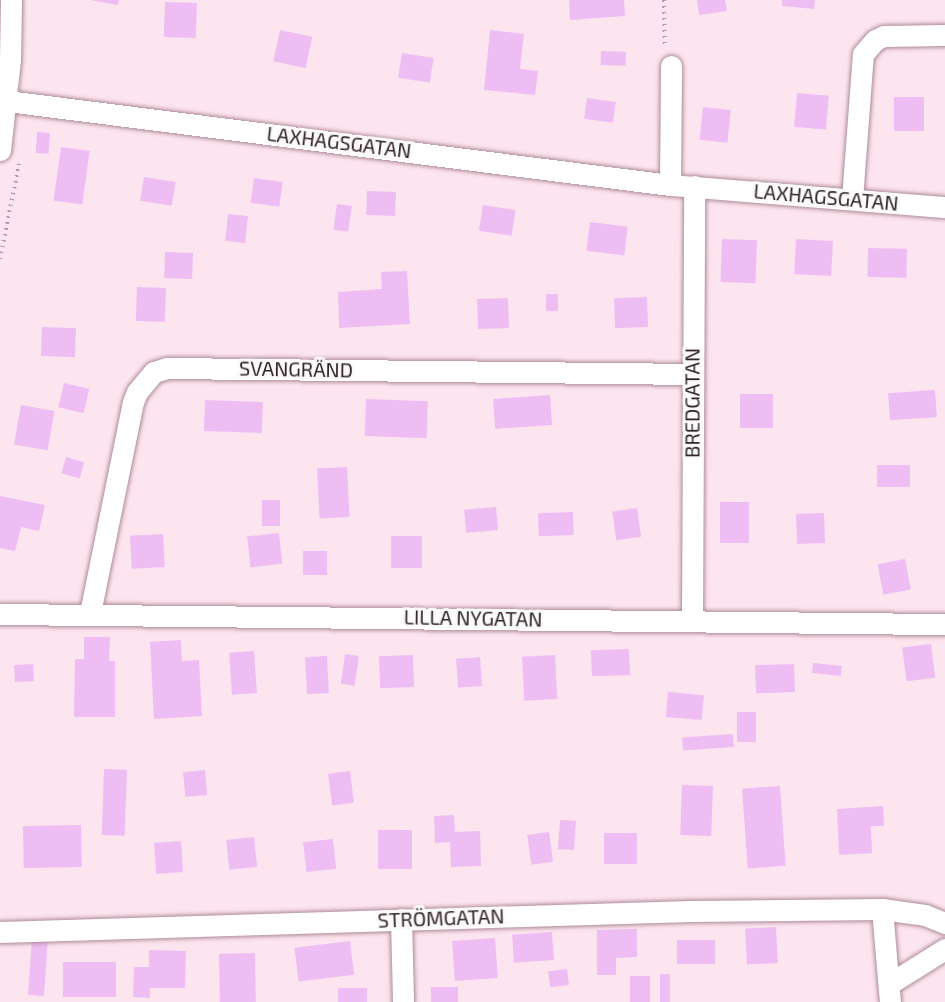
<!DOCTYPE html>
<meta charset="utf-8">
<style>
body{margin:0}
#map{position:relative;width:945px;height:1002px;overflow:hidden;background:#fde5ef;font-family:"Exo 2",sans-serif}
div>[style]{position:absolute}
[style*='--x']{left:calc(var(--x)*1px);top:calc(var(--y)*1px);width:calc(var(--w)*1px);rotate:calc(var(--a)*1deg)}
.building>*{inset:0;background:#edbdf4;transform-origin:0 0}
.path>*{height:4px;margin-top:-2px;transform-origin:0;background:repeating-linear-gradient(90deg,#b09ba4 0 1.5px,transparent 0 6px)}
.roads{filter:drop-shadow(0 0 2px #af8b9a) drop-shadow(0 0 2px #af8b9a)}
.street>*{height:21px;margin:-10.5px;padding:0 10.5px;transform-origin:10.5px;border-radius:10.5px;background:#fff}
span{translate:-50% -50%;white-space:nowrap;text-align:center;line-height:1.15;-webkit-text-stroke:6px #fafafa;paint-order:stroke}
.street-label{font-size:20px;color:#312228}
</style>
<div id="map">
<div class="building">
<i style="clip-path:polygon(90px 0,119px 0,118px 5px)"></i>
<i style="clip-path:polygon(569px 0,624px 0,625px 16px,570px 20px)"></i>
<i style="clip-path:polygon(697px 0,725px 0,727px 11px,699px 15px)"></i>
<i style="clip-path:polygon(782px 0,815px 0,814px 9px,782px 6px)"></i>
<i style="left:165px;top:2px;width:32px;height:35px;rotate:2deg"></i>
<i style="left:280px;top:30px;width:33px;height:32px;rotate:12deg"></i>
<i style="clip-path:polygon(490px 30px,524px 34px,520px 69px,538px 71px,535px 95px,484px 90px)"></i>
<i style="left:601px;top:51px;width:25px;height:14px;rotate:2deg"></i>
<i style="left:402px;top:53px;width:32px;height:25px;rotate:9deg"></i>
<i style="left:797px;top:93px;width:32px;height:34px;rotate:5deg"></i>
<i style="left:894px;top:97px;width:30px;height:34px"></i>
<i style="left:587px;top:98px;width:29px;height:21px;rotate:8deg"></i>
<i style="left:703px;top:107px;width:28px;height:33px;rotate:6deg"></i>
<i style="left:37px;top:132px;width:13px;height:21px;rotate:4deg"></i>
<i style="left:61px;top:147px;width:29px;height:54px;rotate:8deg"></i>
<i style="left:144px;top:177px;width:32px;height:24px;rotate:9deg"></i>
<i style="left:254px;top:178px;width:29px;height:25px;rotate:8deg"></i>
<i style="left:367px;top:191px;width:29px;height:24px;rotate:2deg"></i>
<i style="left:337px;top:204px;width:15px;height:26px;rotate:8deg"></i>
<i style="left:483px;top:205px;width:33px;height:26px;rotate:9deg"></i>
<i style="left:228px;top:214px;width:20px;height:27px;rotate:6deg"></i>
<i style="left:590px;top:222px;width:38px;height:29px;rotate:7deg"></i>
<i style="left:722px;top:239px;width:35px;height:43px;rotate:2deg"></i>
<i style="left:796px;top:239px;width:37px;height:35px;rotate:3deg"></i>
<i style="left:868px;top:248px;width:39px;height:29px;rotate:1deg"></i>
<i style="left:165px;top:252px;width:28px;height:26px;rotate:2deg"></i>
<i style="clip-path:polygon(407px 271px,410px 324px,339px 328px,338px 292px,382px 289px,381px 272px)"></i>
<i style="left:137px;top:287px;width:29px;height:34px;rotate:2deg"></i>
<i style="left:546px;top:294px;width:12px;height:17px"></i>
<i style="left:647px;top:297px;width:30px;height:33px;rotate:88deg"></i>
<i style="left:508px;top:298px;width:30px;height:31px;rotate:88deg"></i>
<i style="left:42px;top:327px;width:34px;height:29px;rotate:2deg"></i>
<i style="left:64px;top:383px;width:26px;height:25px;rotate:13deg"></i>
<i style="left:935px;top:390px;width:27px;height:47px;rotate:86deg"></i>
<i style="left:740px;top:394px;width:33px;height:34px"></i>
<i style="left:550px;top:395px;width:30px;height:57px;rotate:86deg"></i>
<i style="left:366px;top:399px;width:62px;height:37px;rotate:2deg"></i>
<i style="left:205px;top:400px;width:58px;height:31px;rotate:2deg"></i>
<i style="left:21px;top:405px;width:34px;height:40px;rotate:10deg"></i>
<i style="left:66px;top:457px;width:19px;height:17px;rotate:16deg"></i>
<i style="left:910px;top:465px;width:22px;height:33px;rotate:90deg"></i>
<i style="left:347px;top:467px;width:50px;height:30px;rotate:87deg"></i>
<i style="clip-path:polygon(0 496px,45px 505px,39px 531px,21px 527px,15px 551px,0 548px)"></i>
<i style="left:262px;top:500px;width:18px;height:26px"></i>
<i style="left:749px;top:502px;width:41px;height:29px;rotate:90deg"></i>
<i style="left:496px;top:507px;width:23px;height:32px;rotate:85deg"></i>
<i style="left:637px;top:508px;width:29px;height:25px;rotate:82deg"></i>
<i style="left:573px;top:512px;width:23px;height:35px;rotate:88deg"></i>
<i style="left:824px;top:513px;width:30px;height:28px;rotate:88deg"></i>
<i style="left:279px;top:533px;width:31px;height:32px;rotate:84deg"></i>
<i style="left:163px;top:534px;width:33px;height:33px;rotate:87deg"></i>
<i style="left:391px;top:536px;width:31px;height:32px"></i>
<i style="left:303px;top:551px;width:24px;height:24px"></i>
<i style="left:905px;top:559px;width:31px;height:28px;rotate:79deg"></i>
<i style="clip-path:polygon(84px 637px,110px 637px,109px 661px,115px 661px,115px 717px,74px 717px,75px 659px,84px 659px)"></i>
<i style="clip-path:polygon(181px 640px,182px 661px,199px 660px,202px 716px,154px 719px,150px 642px)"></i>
<i style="left:931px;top:644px;width:34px;height:29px;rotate:83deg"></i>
<i style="left:629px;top:649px;width:26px;height:38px;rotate:88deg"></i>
<i style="left:254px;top:651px;width:42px;height:25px;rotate:86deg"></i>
<i style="left:345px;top:654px;width:14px;height:30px;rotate:8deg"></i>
<i style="left:413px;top:655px;width:32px;height:34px;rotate:88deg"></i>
<i style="left:555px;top:655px;width:44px;height:33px;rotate:87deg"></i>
<i style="left:327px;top:656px;width:37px;height:22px;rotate:87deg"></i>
<i style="left:480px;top:657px;width:29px;height:24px;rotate:86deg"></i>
<i style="left:813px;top:663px;width:29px;height:10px;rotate:6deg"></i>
<i style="left:33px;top:664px;width:17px;height:19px;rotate:87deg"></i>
<i style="left:794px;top:664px;width:28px;height:39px;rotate:88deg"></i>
<i style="left:668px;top:692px;width:36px;height:25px;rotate:5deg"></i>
<i style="left:737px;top:712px;width:19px;height:30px"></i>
<i style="left:733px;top:734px;width:13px;height:51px;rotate:86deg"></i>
<i style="left:104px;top:769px;width:23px;height:66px;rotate:2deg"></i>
<i style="left:205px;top:770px;width:25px;height:22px;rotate:85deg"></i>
<i style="left:350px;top:771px;width:32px;height:22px;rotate:83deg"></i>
<i style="left:682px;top:785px;width:31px;height:50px;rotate:2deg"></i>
<i style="left:780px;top:786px;width:80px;height:38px;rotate:86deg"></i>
<i style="clip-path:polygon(883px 806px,884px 826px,871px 826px,872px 853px,839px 855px,837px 809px)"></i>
<i style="clip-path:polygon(454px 815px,455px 832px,480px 831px,481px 866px,451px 867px,450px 842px,435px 843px,434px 816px)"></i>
<i style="left:560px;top:820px;width:16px;height:29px;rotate:4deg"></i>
<i style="left:81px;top:825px;width:42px;height:58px;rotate:89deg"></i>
<i style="left:378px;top:830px;width:34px;height:39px"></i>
<i style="left:549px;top:832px;width:30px;height:22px;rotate:82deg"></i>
<i style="left:604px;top:833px;width:33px;height:31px"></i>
<i style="left:254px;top:837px;width:30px;height:28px;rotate:84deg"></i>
<i style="left:333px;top:839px;width:30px;height:30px;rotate:84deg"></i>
<i style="left:181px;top:841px;width:31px;height:27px;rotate:86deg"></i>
<i style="left:776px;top:927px;width:36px;height:31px;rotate:87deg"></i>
<i style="clip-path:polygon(637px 929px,637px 957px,616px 958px,616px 975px,597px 975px,597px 930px)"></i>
<i style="left:552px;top:932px;width:28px;height:40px;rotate:86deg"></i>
<i style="left:32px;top:938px;width:16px;height:57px;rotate:4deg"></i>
<i style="left:495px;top:938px;width:40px;height:43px;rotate:86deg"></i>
<i style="left:715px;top:940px;width:24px;height:38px;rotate:90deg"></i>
<i style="left:350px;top:941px;width:34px;height:56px;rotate:83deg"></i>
<i style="clip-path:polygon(149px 950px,186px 951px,185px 988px,150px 988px,150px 998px,133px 997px,134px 967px,149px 967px)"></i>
<i style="left:255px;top:953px;width:49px;height:36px;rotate:89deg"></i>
<i style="left:63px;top:962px;width:53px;height:35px"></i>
<i style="left:567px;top:969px;width:16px;height:19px;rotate:83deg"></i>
<i style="left:660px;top:974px;width:10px;height:28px"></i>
<i style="left:630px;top:976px;width:20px;height:26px"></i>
<i style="left:458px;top:987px;width:15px;height:27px;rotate:90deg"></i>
<i style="left:338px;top:988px;width:29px;height:14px"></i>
</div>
<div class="path">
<i style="--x:664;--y:0;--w:47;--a:88.8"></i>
<i style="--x:0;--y:259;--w:97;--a:-78.7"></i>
</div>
<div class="roads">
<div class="street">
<i style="--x:7;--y:101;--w:668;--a:7.22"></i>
<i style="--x:670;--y:185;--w:276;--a:4.6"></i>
<i style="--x:0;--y:150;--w:91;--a:-83.7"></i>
<i style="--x:10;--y:60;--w:60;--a:-89"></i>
<i style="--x:670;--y:185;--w:119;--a:-89.5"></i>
<i style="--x:852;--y:199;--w:145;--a:-85.7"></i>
<i style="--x:863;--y:54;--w:18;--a:-49"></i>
<i style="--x:875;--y:40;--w:10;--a:-24"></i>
<i style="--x:884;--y:36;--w:61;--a:-0.9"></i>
<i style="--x:90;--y:613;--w:215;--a:-78.5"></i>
<i style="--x:133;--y:402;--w:11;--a:-68"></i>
<i style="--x:137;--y:392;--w:26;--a:-50"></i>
<i style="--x:154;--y:372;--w:14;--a:-17"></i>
<i style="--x:167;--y:368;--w:525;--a:0.65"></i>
<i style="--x:0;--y:614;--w:945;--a:0.61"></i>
<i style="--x:692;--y:620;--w:434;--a:-89.7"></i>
<i style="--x:882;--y:909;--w:93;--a:85.1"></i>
<i style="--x:401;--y:919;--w:83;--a:88.6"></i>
<i style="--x:0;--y:932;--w:691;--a:-1.74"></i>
<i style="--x:691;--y:911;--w:191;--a:-0.6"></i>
<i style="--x:882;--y:909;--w:43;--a:7.9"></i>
<i style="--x:925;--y:915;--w:22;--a:22"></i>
<i style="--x:889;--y:984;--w:66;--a:-32"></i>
</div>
</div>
<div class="street-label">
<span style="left:339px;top:142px;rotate:7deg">LAXHAGSGATAN</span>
<span style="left:826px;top:197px;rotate:5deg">LAXHAGSGATAN</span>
<span style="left:296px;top:369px;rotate:1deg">SVANGRÄND</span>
<span style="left:692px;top:403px;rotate:-90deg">BREDGATAN</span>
<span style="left:473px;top:618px;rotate:1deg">LILLA NYGATAN</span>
<span style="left:441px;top:918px;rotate:-2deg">STRÖMGATAN</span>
</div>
</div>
